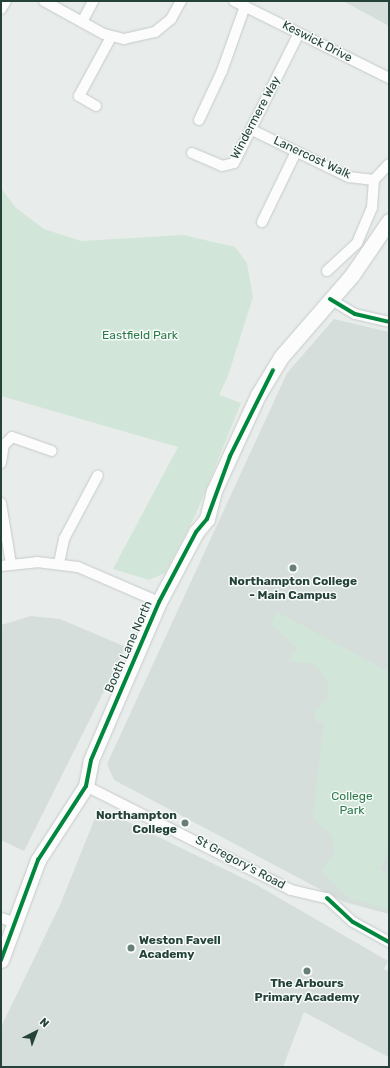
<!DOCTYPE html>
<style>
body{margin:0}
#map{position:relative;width:390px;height:1068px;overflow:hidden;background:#e8edeb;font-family:Rubik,sans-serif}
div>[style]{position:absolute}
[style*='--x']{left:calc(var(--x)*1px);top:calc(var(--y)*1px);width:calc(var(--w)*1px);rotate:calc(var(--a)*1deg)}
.built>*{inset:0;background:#d6dedb}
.green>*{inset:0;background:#d1e6d8}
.roads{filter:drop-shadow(0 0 1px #c5cac8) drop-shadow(0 0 1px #c5cac8)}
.street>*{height:10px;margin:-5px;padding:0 5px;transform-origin:5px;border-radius:5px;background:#fcfcfc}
.secondary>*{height:15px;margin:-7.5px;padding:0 7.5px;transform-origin:7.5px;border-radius:7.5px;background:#fcfcfc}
.cycleway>*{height:4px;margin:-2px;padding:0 2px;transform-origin:2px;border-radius:2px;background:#00873e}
.dots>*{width:11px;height:11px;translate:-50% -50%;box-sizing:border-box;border:2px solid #f7fbf9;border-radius:50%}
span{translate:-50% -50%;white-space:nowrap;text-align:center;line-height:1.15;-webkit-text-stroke:3px #f7fbf9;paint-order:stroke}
.street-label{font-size:12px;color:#24423a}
.park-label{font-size:12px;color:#2d7a4b}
.poi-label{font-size:12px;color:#24423a;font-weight:700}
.right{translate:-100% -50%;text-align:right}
.left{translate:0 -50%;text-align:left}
.frame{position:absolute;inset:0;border:2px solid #24423a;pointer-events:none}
.north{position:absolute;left:16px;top:1012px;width:40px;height:40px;-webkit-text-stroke:3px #f7fbf9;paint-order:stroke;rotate:42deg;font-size:11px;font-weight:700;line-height:16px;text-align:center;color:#24423a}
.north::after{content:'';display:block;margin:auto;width:14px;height:18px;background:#24423a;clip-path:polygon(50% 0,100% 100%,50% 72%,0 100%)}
</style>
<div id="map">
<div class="built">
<i style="clip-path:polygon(343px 1px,389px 1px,389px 26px)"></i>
<i style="clip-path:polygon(334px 319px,389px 332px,389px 914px,344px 902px,114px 780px,107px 764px,287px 373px)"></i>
<i style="clip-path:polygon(31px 616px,60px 619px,126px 647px,24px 851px,1px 840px,1px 625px)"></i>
<i style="clip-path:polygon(99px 808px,255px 884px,388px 961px,384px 969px,389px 972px,388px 1057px,304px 1012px,283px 1067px,1px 1067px,1px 1027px,60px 905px)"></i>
</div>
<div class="green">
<i style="clip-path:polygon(1px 188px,15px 207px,44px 229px,81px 241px,183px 235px,235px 247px,247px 263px,253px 297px,228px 376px,219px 395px,241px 403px,196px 514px,165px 573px,149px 580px,113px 569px,178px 447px,1px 396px)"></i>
<i style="clip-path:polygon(277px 612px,389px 672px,389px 851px,380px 869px,389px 874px,389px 909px,350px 899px,321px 871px,335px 852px,331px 835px,313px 818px,324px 722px,317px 722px,314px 712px,328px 697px,328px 681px,313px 663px,293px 662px,290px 658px,298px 649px,271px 624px)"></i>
</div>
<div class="roads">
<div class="street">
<i style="--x:44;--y:1;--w:68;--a:28.8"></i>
<i style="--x:104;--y:34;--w:21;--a:14"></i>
<i style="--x:124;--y:39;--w:32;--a:-13"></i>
<i style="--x:155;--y:32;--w:21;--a:-39"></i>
<i style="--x:171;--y:19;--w:21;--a:-61"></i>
<i style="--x:234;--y:1;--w:173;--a:26.4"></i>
<i style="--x:1;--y:9;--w:9;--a:-58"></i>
<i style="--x:82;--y:22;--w:24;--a:-62"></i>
<i style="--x:96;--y:106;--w:20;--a:-150"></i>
<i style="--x:79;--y:96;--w:67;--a:-61.5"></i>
<i style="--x:199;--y:120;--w:54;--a:-64.9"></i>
<i style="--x:222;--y:71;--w:69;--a:-70.5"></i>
<i style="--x:252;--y:130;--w:108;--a:25.9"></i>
<i style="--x:349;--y:177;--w:25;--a:7"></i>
<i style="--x:374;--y:180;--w:22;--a:-47"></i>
<i style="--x:192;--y:153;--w:33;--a:23"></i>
<i style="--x:222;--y:166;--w:12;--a:-14"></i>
<i style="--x:234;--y:163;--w:145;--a:-63.4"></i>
<i style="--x:262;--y:222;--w:78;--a:-64.1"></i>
<i style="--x:327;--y:271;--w:41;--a:-43"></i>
<i style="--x:357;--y:243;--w:38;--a:-67"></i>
<i style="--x:372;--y:208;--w:28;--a:-86"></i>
<i style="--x:330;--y:299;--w:29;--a:31"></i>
<i style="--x:355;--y:314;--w:35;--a:13"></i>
<i style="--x:1;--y:463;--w:18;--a:-81"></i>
<i style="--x:4;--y:445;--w:11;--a:-45"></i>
<i style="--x:12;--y:437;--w:42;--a:19.3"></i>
<i style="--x:1;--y:503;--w:62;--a:80.7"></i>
<i style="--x:59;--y:563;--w:25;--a:-78"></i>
<i style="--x:64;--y:539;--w:72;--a:-62"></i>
<i style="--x:1;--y:566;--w:36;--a:-6"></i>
<i style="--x:37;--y:562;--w:41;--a:7"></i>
<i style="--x:78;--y:567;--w:88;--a:23.4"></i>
<i style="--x:86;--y:786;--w:230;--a:26.9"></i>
<i style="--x:291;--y:890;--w:37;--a:13"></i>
<i style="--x:327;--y:898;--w:35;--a:43"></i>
<i style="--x:353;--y:922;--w:41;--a:29.1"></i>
<i style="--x:1;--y:918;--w:13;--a:18"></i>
</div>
<div class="secondary">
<i style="--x:1;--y:960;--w:107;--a:-69.7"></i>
<i style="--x:38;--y:860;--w:88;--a:-57"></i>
<i style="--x:86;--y:786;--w:26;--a:-79"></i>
<i style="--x:91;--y:760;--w:172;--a:-66.7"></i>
<i style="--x:159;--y:602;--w:79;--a:-62.1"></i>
<i style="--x:196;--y:532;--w:17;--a:-50"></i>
<i style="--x:207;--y:519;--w:29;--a:-76"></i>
<i style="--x:214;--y:491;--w:106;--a:-65.4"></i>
<i style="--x:258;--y:395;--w:44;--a:-58.8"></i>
<i style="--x:281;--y:357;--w:108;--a:-49.1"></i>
<i style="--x:352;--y:275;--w:65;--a:-55.6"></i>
</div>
</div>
<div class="cycleway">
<i style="--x:330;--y:299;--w:29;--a:31"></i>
<i style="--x:355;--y:314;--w:35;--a:13"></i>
<i style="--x:327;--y:898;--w:35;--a:43"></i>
<i style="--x:353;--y:922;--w:41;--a:29.1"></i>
<i style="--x:1;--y:960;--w:107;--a:-69.7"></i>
<i style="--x:38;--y:860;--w:88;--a:-57"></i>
<i style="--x:86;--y:786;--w:26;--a:-79"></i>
<i style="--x:91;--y:760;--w:172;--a:-66.7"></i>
<i style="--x:159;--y:602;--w:79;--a:-62.1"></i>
<i style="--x:196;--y:532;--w:17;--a:-50"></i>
<i style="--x:207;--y:519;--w:67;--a:-69.9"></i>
<i style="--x:230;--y:456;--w:96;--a:-63.4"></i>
</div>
<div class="dots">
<i style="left:293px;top:568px;background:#697e78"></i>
<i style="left:185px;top:823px;background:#697e78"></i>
<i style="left:131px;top:948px;background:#697e78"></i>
<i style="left:307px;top:971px;background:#697e78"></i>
</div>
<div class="street-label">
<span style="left:317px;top:42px;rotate:27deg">Keswick Drive</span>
<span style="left:256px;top:118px;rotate:-62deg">Windermere Way</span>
<span style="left:312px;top:158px;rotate:25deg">Lanercost Walk</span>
<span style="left:129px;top:647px;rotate:-66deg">Booth Lane North</span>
<span style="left:240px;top:863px;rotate:28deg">St Gregory's Road</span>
</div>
<div class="park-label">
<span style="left:140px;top:336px">Eastfield Park</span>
<span style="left:352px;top:804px">College<br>Park</span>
</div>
<div class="poi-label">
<span style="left:293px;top:589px">Northampton College<br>- Main Campus</span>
<span class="right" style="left:177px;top:823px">Northampton<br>College</span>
<span class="left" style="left:139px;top:948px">Weston Favell<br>Academy</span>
<span style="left:307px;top:991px">The Arbours<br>Primary Academy</span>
</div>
<div class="frame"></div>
<div class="north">N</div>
</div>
